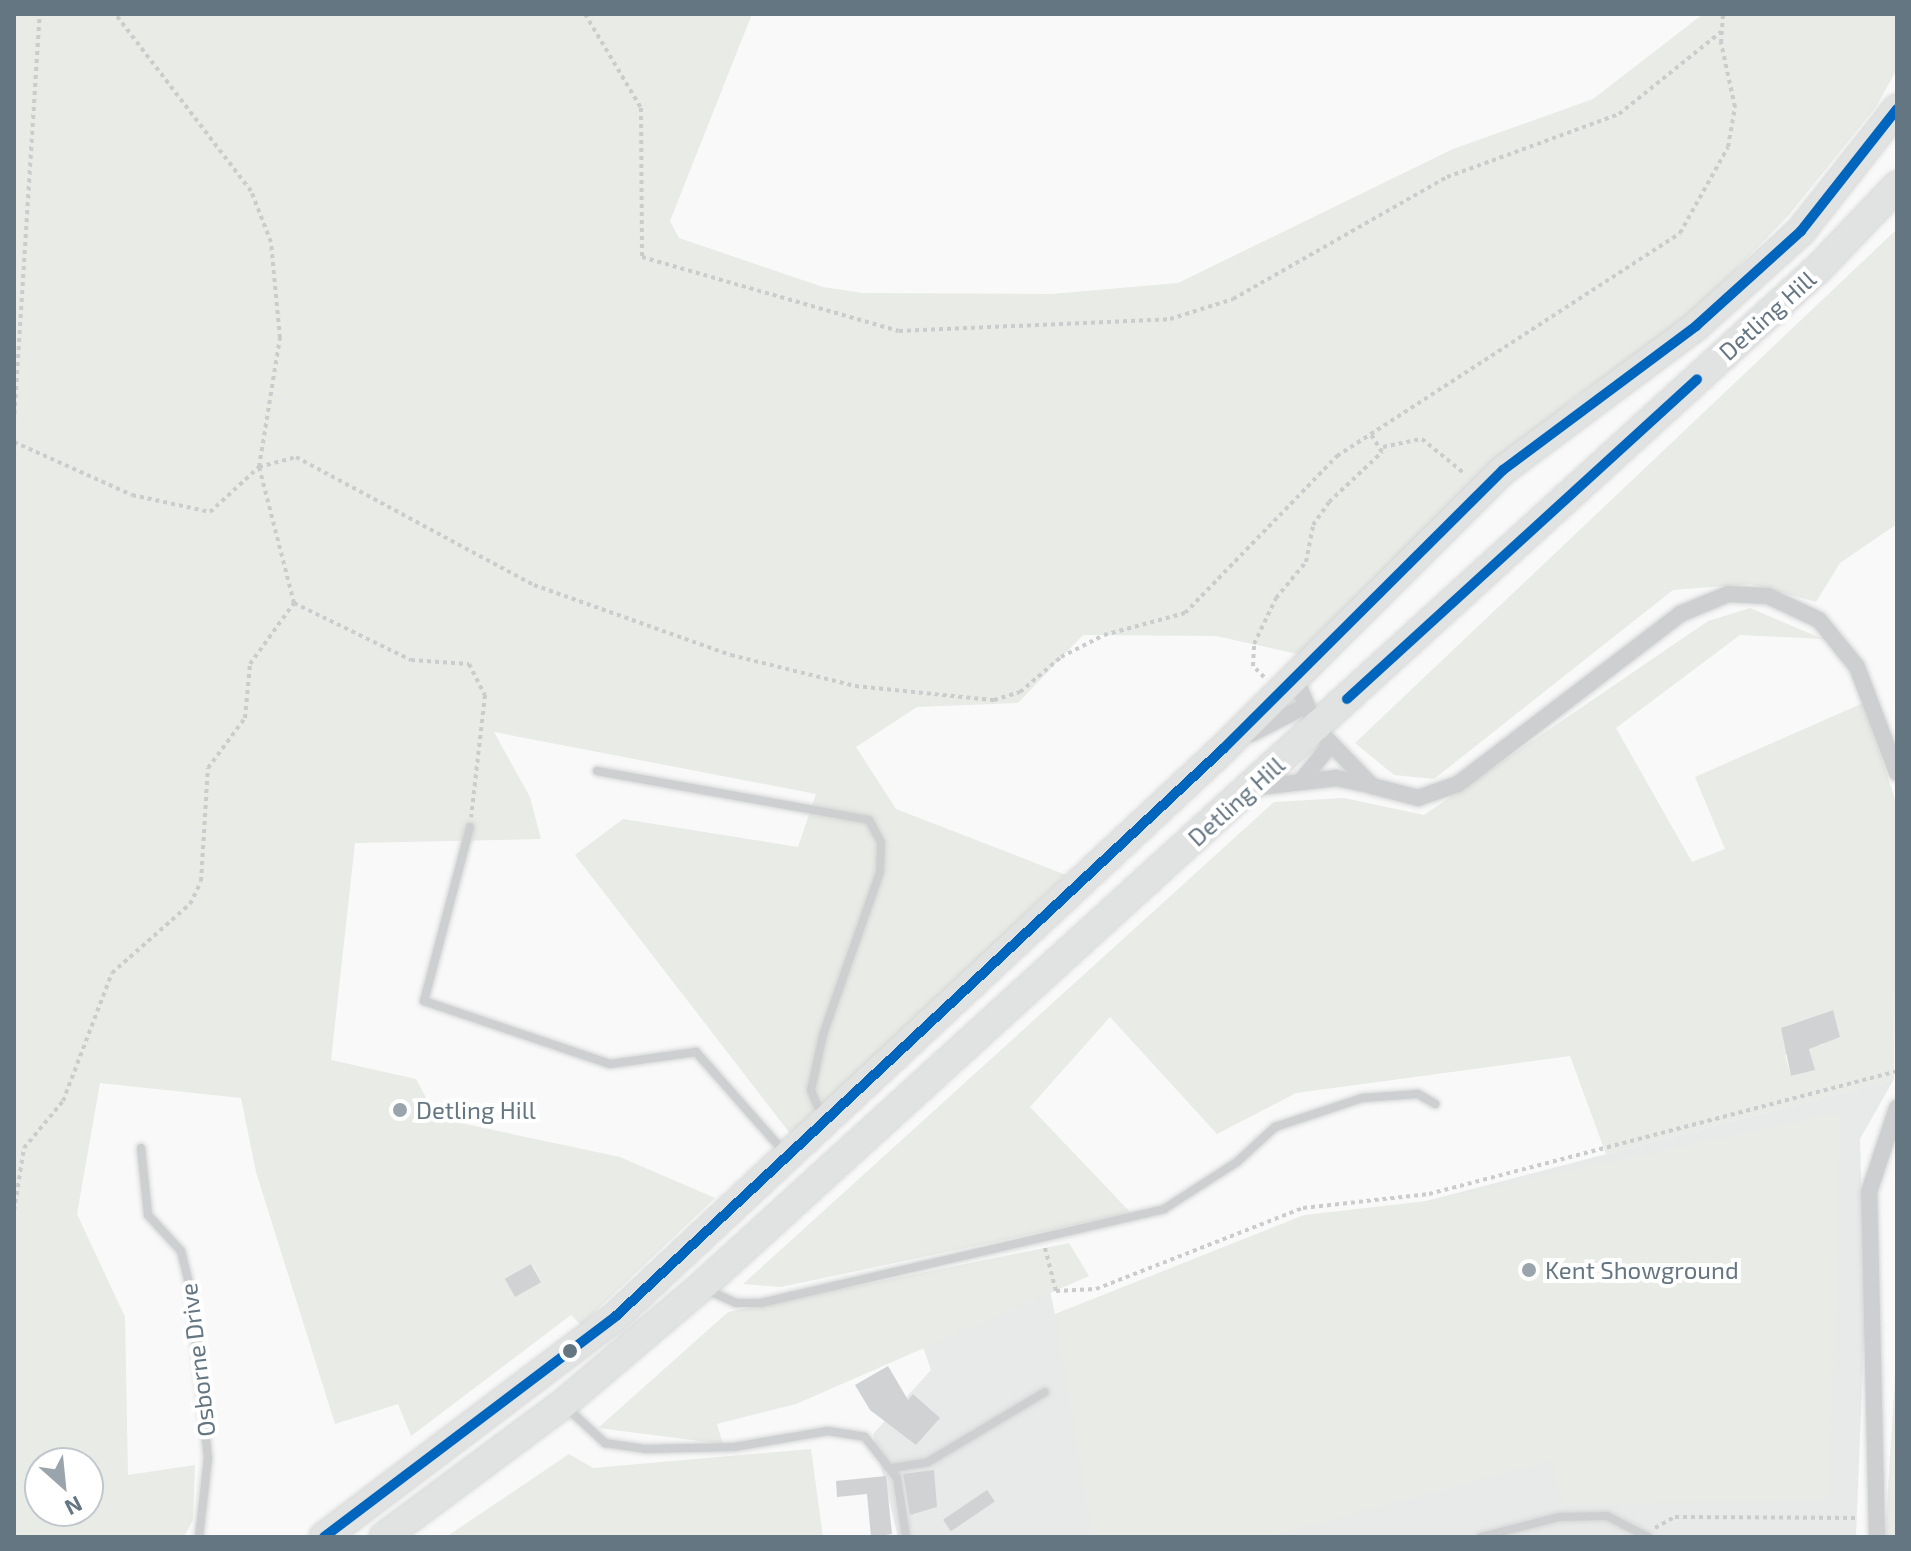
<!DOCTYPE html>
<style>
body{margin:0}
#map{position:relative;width:1911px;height:1551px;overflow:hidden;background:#f9f9f9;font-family:"Exo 2",sans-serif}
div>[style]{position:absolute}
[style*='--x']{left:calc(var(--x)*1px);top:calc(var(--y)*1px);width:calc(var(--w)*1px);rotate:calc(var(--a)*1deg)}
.built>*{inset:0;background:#e8e9e9}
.green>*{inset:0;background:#e8ebe6}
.building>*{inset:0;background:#d0d2d3;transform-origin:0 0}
.path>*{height:4px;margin-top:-2px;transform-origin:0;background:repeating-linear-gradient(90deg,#cbcccd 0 4px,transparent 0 8px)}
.roads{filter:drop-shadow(0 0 2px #d5d6d6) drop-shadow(0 0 2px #d5d6d6)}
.service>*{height:8px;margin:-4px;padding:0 4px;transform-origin:4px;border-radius:4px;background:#cecfd0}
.minor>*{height:16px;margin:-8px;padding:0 8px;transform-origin:8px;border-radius:8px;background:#cecfd0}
.trunk>*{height:28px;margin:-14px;padding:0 14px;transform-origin:14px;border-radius:14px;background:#e1e2e2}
.bus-1>*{height:10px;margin:-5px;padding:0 5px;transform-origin:5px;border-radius:5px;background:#0065bd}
.dots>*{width:22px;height:22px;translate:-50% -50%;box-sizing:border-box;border:4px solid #fff;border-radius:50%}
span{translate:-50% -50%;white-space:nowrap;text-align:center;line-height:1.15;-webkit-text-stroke:8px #fff;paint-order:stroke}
.street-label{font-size:24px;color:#657683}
.poi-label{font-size:24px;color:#657683}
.left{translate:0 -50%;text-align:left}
.frame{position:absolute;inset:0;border:16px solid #657683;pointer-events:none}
.north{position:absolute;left:24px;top:1447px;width:80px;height:80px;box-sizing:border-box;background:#fff;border:2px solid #c1c8cd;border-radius:50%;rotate:153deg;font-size:22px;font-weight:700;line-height:32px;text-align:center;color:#657683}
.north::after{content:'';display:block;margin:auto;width:28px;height:36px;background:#99a4ac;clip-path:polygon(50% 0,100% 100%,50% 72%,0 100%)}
</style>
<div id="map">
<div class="built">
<i style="clip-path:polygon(1894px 1079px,1860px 1139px,1865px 1313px,1856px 1537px,898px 1537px,873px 1434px,931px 1370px,922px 1344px,1050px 1291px,1055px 1314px,1330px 1226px)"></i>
</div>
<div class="green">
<i style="clip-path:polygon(evenodd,14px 14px,752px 14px,670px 221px,679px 238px,823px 287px,863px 293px,1051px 294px,1178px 283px,1453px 149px,1593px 99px,1703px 14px,1897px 14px,1897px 69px,1876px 107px,1788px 216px,1683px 323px,1571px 400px,1302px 655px,1216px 636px,1083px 635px,1018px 703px,917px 707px,856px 747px,896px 809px,1066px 875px,792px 1136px,575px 855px,623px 819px,798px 847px,816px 794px,494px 732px,530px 797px,541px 839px,355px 843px,331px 1060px,416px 1079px,437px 1118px,620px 1157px,715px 1198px,581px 1325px,571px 1315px,411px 1436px,398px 1404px,335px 1424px,256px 1172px,241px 1098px,100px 1083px,77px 1214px,125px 1317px,128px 1475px,195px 1465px,193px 1520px,184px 1537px,14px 1537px,14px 14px,532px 1264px,541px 1282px,514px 1295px,505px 1278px,532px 1264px,14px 14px,40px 1463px,88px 1463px,88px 1511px,40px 1511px,40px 1463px)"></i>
<i style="clip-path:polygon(1897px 229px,1897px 524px,1840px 563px,1816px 602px,1751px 584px,1673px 590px,1434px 779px,1394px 775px,1355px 743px)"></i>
<i style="clip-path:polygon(evenodd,1750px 608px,1823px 639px,1740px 635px,1616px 728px,1692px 862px,1725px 849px,1695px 777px,1863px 703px,1897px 805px,1894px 1079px,1606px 1154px,1570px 1056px,1296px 1093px,1217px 1134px,1110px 1017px,1030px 1107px,1131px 1213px,781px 1287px,743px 1284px,1274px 802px,1344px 798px,1424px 815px,1708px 621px,1750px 608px,1832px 1010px,1822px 1045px,1808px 1043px,1814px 1070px,1791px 1076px,1785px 1055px,1796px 1051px,1786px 1045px,1781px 1028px,1832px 1010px)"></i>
<i style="clip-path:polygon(1841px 1112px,1829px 1499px,1564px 1506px,1551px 1461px,1266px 1537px,1093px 1537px,1055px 1314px,1304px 1215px,1427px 1201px)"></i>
<i style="clip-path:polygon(1069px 1243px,1089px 1276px,796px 1404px,717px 1424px,723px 1444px,598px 1428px,728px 1312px)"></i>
<i style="clip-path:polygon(1897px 1346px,1897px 1537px,1885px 1537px)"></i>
<i style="clip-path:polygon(811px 1449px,823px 1537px,446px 1537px,569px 1454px,593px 1468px)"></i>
</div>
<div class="building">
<i style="clip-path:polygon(1833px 1010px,1840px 1037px,1809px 1049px,1815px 1070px,1791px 1076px,1781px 1028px)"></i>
<i style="left:531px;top:1264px;width:21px;height:30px;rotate:61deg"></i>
<i style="clip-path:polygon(888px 1366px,908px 1400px,913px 1394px,940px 1418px,916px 1445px,870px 1410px,855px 1385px)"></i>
<i style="clip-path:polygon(934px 1470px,937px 1507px,910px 1515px,903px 1474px)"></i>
<i style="clip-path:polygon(886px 1476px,892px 1534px,871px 1537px,867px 1494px,837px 1497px,836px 1481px)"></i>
<i style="left:987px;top:1490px;width:14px;height:53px;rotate:56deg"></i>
</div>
<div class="path">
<i style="--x:585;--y:14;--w:109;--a:59.2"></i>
<i style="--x:641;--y:108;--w:149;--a:89.6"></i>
<i style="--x:642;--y:257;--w:267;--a:16.1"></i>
<i style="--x:899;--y:331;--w:271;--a:-2.5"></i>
<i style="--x:1170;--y:319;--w:66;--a:-17.6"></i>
<i style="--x:1233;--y:299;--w:246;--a:-29.7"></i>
<i style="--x:1447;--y:177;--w:183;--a:-20.1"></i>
<i style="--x:1619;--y:114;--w:131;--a:-38.8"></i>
<i style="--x:14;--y:422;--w:409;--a:-86.4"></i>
<i style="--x:14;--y:442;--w:129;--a:24.2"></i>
<i style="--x:132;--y:495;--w:80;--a:12.3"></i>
<i style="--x:210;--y:512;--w:67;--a:-42.6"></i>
<i style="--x:259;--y:467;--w:38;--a:-15"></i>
<i style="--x:296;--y:457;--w:270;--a:28.3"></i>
<i style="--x:534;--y:585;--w:209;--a:19.6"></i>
<i style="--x:731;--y:655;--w:128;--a:14"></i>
<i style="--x:855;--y:686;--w:140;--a:5.8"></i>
<i style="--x:994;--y:700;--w:27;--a:-17"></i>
<i style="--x:1020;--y:692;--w:54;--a:-40.5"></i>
<i style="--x:1061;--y:657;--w:48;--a:-27.1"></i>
<i style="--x:1104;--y:635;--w:84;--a:-15.2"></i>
<i style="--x:1185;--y:613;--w:219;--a:-45.9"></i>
<i style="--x:1337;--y:456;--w:409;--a:-33"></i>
<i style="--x:1680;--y:233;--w:98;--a:-60.8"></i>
<i style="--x:1728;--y:147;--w:41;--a:-80.1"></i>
<i style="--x:1735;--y:107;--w:66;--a:-102.3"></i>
<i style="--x:1721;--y:43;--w:29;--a:-86"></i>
<i style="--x:1383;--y:447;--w:40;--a:-12"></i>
<i style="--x:1422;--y:439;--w:55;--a:39.1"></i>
<i style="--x:294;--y:603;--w:130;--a:26"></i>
<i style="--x:411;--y:660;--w:58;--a:3.9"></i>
<i style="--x:469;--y:664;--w:35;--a:63"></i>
<i style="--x:485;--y:695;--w:123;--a:96.5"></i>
<i style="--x:1264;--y:677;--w:16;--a:-135"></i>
<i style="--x:1253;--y:666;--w:22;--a:-87"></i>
<i style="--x:1254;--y:644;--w:51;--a:-64.4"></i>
<i style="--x:1276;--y:598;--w:47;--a:-50.2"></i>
<i style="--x:1306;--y:562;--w:38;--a:-79"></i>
<i style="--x:1313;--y:525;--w:28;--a:-55"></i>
<i style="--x:1329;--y:502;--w:73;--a:-43.3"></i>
<i style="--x:1382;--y:452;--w:22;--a:-122"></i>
<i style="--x:14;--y:1211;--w:64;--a:-81"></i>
<i style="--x:24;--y:1148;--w:61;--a:-50.3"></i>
<i style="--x:63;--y:1101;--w:137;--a:-69.1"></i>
<i style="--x:112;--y:973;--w:104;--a:-41.5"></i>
<i style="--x:190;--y:904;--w:25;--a:-64"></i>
<i style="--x:201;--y:881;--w:113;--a:-86.5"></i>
<i style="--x:208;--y:768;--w:62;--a:-53.5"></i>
<i style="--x:245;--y:718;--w:54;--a:-84.7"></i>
<i style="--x:250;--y:664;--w:75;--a:-54.2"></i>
<i style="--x:294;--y:603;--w:140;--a:-104.4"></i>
<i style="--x:259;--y:467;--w:131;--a:-80.8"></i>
<i style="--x:280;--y:338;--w:96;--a:-95.4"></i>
<i style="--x:271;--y:242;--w:55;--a:-111.4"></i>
<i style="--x:251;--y:191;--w:223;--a:-127.5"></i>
<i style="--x:1045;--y:1248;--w:44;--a:75.7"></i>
<i style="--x:1056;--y:1291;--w:40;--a:-2.9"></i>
<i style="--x:1096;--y:1289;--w:222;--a:-21.4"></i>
<i style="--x:1303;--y:1208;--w:127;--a:-6.3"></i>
<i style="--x:1429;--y:1194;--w:484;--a:-14.7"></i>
<i style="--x:1655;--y:1528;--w:23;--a:-29"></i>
<i style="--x:1675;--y:1517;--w:184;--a:0.3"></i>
</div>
<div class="roads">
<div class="service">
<i style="--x:597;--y:771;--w:276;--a:10.2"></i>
<i style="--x:869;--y:820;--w:26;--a:62"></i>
<i style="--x:881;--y:843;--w:29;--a:92"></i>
<i style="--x:880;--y:872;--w:173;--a:109.3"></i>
<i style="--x:823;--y:1035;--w:56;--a:102.3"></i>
<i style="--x:811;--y:1090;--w:27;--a:68"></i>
<i style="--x:470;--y:827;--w:180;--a:104.8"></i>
<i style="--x:424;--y:1001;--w:196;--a:18.7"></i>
<i style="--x:610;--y:1064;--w:87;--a:-7.9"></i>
<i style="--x:696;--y:1052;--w:135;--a:48.6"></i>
<i style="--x:141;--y:1148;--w:67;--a:84"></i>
<i style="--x:148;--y:1215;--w:49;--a:47.5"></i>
<i style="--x:181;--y:1251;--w:37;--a:76"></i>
<i style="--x:190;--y:1287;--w:172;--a:84"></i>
<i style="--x:208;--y:1458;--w:80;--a:96.5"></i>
<i style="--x:705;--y:1289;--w:34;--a:24"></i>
<i style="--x:736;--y:1303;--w:25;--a:0"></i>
<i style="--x:761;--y:1303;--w:414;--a:-13.1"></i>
<i style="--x:1164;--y:1209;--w:87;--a:-32.8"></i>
<i style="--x:1237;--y:1162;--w:52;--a:-42.6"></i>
<i style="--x:1275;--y:1127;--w:92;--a:-18.4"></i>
<i style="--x:1362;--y:1098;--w:56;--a:-4.1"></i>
<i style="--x:1418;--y:1094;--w:20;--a:30"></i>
<i style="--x:567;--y:1408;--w:52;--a:42.6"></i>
<i style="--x:605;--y:1443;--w:40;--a:8.5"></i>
<i style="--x:645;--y:1449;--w:89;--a:-1.3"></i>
<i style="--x:734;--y:1447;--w:95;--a:-9.7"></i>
<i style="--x:828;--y:1431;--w:37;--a:9"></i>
<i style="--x:865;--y:1437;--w:52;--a:52"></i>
<i style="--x:897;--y:1478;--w:60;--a:81.3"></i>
<i style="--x:892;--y:1468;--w:36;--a:-9"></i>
<i style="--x:928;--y:1462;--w:136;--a:-30.9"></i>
<i style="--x:1481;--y:1537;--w:81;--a:-14.4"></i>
<i style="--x:1559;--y:1517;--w:48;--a:-1.2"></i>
<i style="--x:1607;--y:1516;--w:46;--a:27.1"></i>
</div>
<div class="minor">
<i style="--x:1295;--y:677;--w:55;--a:67.6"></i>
<i style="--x:1316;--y:728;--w:81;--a:46"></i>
<i style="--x:1372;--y:786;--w:48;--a:14.6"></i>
<i style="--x:1418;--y:798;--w:42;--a:-19.3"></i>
<i style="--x:1458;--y:784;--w:280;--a:-37.4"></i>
<i style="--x:1680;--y:614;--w:52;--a:-22.6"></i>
<i style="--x:1728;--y:594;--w:40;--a:2.9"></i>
<i style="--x:1768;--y:596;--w:56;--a:25.2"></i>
<i style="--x:1819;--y:620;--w:60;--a:51"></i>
<i style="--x:1857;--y:667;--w:113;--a:69.3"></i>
<i style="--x:1251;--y:734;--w:59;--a:-27.4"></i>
<i style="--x:1302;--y:780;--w:46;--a:-51.1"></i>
<i style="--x:1251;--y:788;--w:86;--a:-6.7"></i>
<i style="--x:1336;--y:778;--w:35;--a:12"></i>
<i style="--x:1877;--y:1537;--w:345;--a:-91.3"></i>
<i style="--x:1869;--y:1192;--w:89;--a:-71.6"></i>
</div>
<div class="trunk">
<i style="--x:324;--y:1537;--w:366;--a:-37.1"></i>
<i style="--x:616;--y:1316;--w:831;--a:-43.05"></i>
<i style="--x:1223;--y:749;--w:395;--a:-44.9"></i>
<i style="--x:1503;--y:470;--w:241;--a:-36.7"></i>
<i style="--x:1696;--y:326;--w:142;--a:-42.1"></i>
<i style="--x:1801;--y:231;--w:155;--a:-51.8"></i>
<i style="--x:384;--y:1537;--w:223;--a:-36.6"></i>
<i style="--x:563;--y:1404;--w:181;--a:-40.3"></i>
<i style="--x:701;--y:1287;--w:1511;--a:-42.35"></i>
<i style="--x:1818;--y:269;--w:115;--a:-46.4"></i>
</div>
</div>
<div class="bus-1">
<i style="--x:1347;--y:699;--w:474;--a:-42.4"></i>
<i style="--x:324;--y:1537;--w:366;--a:-37.1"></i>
<i style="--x:616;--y:1316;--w:831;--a:-43.05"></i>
<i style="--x:1223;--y:749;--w:395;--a:-44.9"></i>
<i style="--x:1503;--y:470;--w:241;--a:-36.7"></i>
<i style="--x:1696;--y:326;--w:142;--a:-42.1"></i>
<i style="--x:1801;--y:231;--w:155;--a:-51.8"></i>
</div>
<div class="dots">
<i style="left:400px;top:1110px;background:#99a4ac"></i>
<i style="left:1529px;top:1270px;background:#99a4ac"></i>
<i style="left:570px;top:1351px;background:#657683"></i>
</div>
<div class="street-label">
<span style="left:1767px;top:315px;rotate:-42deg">Detling Hill</span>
<span style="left:1236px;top:801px;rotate:-42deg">Detling Hill</span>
<span style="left:197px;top:1360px;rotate:-97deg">Osborne Drive</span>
</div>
<div class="poi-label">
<span class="left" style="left:416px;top:1110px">Detling Hill</span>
<span class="left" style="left:1545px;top:1270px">Kent Showground</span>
</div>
<div class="frame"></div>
<div class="north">N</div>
</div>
